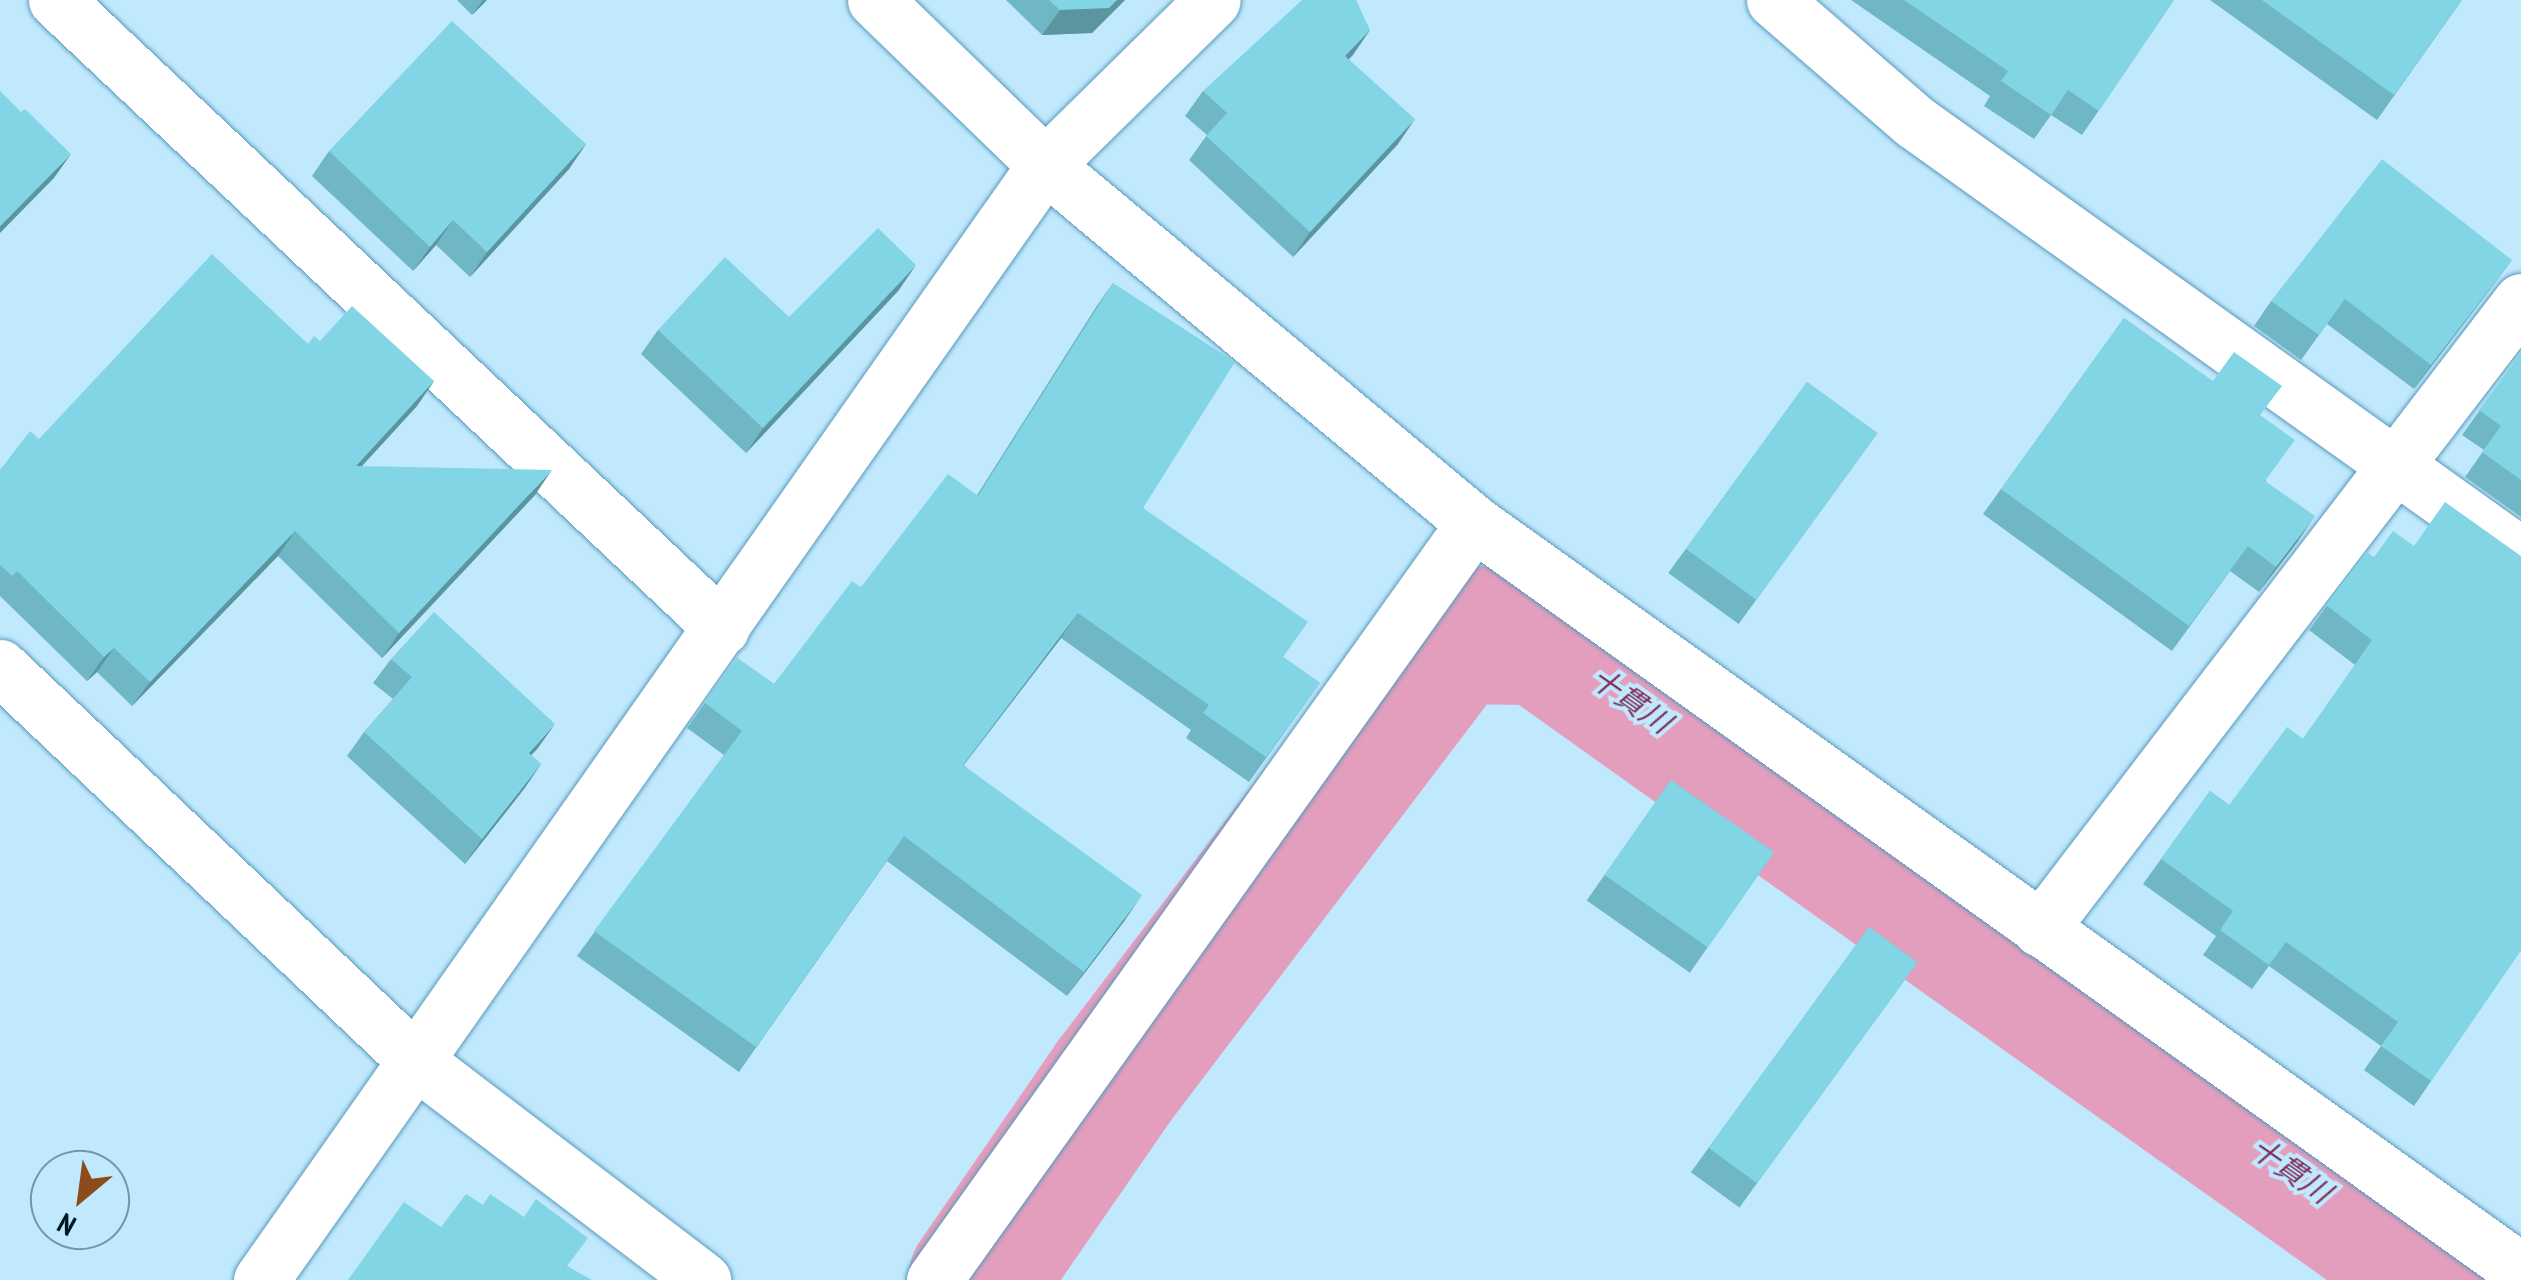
<!DOCTYPE html>
<meta charset="utf-8">
<style>
body{margin:0}
#map{position:relative;width:2521px;height:1280px;overflow:hidden;background:#c1e9fe;font-family:"PT Sans Narrow","Noto Sans JP",sans-serif}
div>[style]{position:absolute}
[style*='--x']{left:calc(var(--x)*1px);top:calc(var(--y)*1px);width:calc(var(--w)*1px);rotate:calc(var(--a)*1deg)}
.river>*{height:138px;margin:-69px;padding:0 69px;transform-origin:69px;border-radius:69px;background:#e49ebd}
.roads{filter:drop-shadow(0 0 2px #589abc) drop-shadow(0 0 2px #589abc)}
.minor>*{height:55px;margin:-27.5px;padding:0 27.5px;transform-origin:27.5px;border-radius:27.5px;background:#fff}
.wall>*{inset:0;background:#70b7c5;transform-origin:0 0}
.shaded-wall>*{inset:0;background:#5b95a0}
.building>*{inset:0;background:#82d5e5;transform-origin:0 0}
span{translate:-50% -50%;white-space:nowrap;text-align:center;line-height:1.15;-webkit-text-stroke:8px #c1e9fe;paint-order:stroke}
.water-label{font-size:30px;color:#802e58;font-style:italic}
.north{position:absolute;left:30px;top:1150px;width:100px;height:100px;box-sizing:border-box;background:#c1e9fe;border:2px solid #7495a7;border-radius:50%;rotate:209deg;font-size:28px;font-weight:700;line-height:40px;text-align:center;color:#001724}
.north::after{content:'';display:block;margin:auto;width:35px;height:45px;background:#8d4a1b;clip-path:polygon(50% 0,100% 100%,50% 72%,0 100%)}
</style>
<div id="map">
<div class="river">
<i style="--x:977;--y:1280;--w:243;--a:-55.4"></i>
<i style="--x:1115;--y:1080;--w:559;--a:-52.78"></i>
<i style="--x:1453;--y:635;--w:88;--a:0.7"></i>
<i style="--x:1541;--y:636;--w:1111;--a:35.44"></i>
</div>
<div class="roads">
<div class="minor">
<i style="--x:56;--y:0;--w:915;--a:43.32"></i>
<i style="--x:875;--y:0;--w:237;--a:44.1"></i>
<i style="--x:1045;--y:165;--w:559;--a:39.84"></i>
<i style="--x:1474;--y:523;--w:1287;--a:35.54"></i>
<i style="--x:1774;--y:0;--w:186;--a:40.9"></i>
<i style="--x:1915;--y:122;--w:745;--a:35.55"></i>
<i style="--x:0;--y:667;--w:574;--a:43.45"></i>
<i style="--x:417;--y:1062;--w:360;--a:37.3"></i>
<i style="--x:2040;--y:929;--w:791;--a:-52.55"></i>
<i style="--x:261;--y:1280;--w:1363;--a:-54.89"></i>
<i style="--x:1045;--y:165;--w:235;--a:-44.5"></i>
<i style="--x:934;--y:1280;--w:930;--a:-54.5"></i>
</div>
</div>
<div class="wall">
<i style="clip-path:polygon(457px 0,487px 0,472px 15px)"></i>
<i style="clip-path:polygon(1006px 0,1125px 0,1092px 33px,1042px 35px)"></i>
<i style="clip-path:polygon(1851px 0,2174px 0,2082px 135px,2051px 115px,2034px 139px,1984px 106px,1990px 96px)"></i>
<i style="clip-path:polygon(2210px 0,2462px 0,2377px 120px)"></i>
<i style="clip-path:polygon(1370px 30px,1349px 59px,1398px 144px,1293px 257px,1189px 160px,1207px 135px,1185px 116px,1203px 91px)"></i>
<i style="clip-path:polygon(586px 144px,569px 169px,470px 277px,436px 245px,413px 271px,312px 176px,329px 151px)"></i>
<i style="clip-path:polygon(2512px 260px,2414px 389px,2327px 324px,2301px 360px,2254px 326px,2271px 301px)"></i>
<i style="clip-path:polygon(1113px 283px,1143px 508px,1283px 657px,1320px 683px,1249px 782px,1186px 738px,1191px 730px,1061px 638px,964px 765px,1125px 920px,1067px 996px,887px 861px,739px 1072px,577px 956px,724px 755px,687px 728px,737px 658px,774px 684px,861px 587px,977px 495px,1096px 307px)"></i>
<i style="clip-path:polygon(899px 290px,746px 453px,641px 354px,658px 330px,789px 317px)"></i>
<i style="clip-path:polygon(2124px 318px,2261px 416px,2266px 481px,2298px 541px,2259px 592px,2230px 571px,2172px 651px,1983px 514px)"></i>
<i style="clip-path:polygon(320px 341px,434px 381px,417px 406px,361px 467px,535px 495px,382px 658px,278px 556px,132px 706px,97px 672px,87px 681px,0 596px,0 470px,39px 439px)"></i>
<i style="clip-path:polygon(2521px 353px,2521px 517px,2465px 477px,2484px 450px,2462px 435px)"></i>
<i style="left:1807px;top:382px;width:87px;height:236px;rotate:36deg"></i>
<i style="clip-path:polygon(2366px 552px,2521px 950px,2414px 1106px,2364px 1070px,2381px 1046px,2269px 966px,2252px 989px,2203px 955px,2216px 936px,2143px 884px,2210px 791px,2229px 805px,2303px 739px,2355px 665px,2309px 630px)"></i>
<i style="clip-path:polygon(391px 659px,538px 748px,531px 755px,541px 764px,524px 789px,465px 864px,347px 756px,364px 732px,393px 699px,373px 683px)"></i>
<i style="left:1671px;top:780px;width:126px;height:147px;rotate:35deg"></i>
<i style="left:1869px;top:927px;width:60px;height:303px;rotate:36deg"></i>
</div>
<div class="shaded-wall">
<i style="clip-path:polygon(483px 0,487px 0,472px 15px)"></i>
<i style="clip-path:polygon(1117px 0,1125px 0,1092px 33px,1042px 35px,1060px 10px)"></i>
<i style="clip-path:polygon(1370px 30px,1353px 55px,1328px 80px,1345px 56px)"></i>
<i style="clip-path:polygon(1415px 119px,1398px 144px,1293px 257px,1310px 232px)"></i>
<i style="clip-path:polygon(586px 144px,569px 169px,470px 277px,487px 252px)"></i>
<i style="clip-path:polygon(71px 154px,54px 178px,0 233px,0 226px)"></i>
<i style="clip-path:polygon(453px 220px,436px 245px,413px 271px,430px 247px)"></i>
<i style="clip-path:polygon(2512px 260px,2494px 284px,2414px 389px,2431px 365px)"></i>
<i style="clip-path:polygon(916px 265px,899px 290px,746px 453px,763px 428px)"></i>
<i style="clip-path:polygon(434px 381px,417px 406px,339px 491px,356px 466px)"></i>
<i style="clip-path:polygon(552px 470px,535px 495px,382px 658px,399px 633px)"></i>
<i style="clip-path:polygon(2315px 516px,2298px 541px,2259px 592px,2276px 567px)"></i>
<i style="clip-path:polygon(295px 531px,278px 556px,132px 706px,150px 682px)"></i>
<i style="clip-path:polygon(1078px 613px,1061px 638px,945px 789px,963px 765px)"></i>
<i style="clip-path:polygon(114px 648px,97px 672px,87px 681px,104px 657px)"></i>
<i style="clip-path:polygon(555px 724px,538px 748px,511px 777px,529px 753px)"></i>
<i style="clip-path:polygon(541px 764px,524px 789px,465px 864px,482px 839px)"></i>
<i style="clip-path:polygon(1142px 895px,1125px 920px,1067px 996px,1084px 972px)"></i>
</div>
<div class="building">
<i style="clip-path:polygon(1049px 0,1117px 0,1109px 8px,1060px 10px)"></i>
<i style="clip-path:polygon(1302px 0,1356px 0,1370px 30px,1345px 56px,1415px 119px,1310px 232px,1206px 136px,1227px 113px,1203px 91px)"></i>
<i style="clip-path:polygon(1904px 0,2174px 0,2099px 111px,2068px 90px,2051px 115px,2001px 81px,2008px 71px)"></i>
<i style="clip-path:polygon(2262px 0,2462px 0,2394px 95px)"></i>
<i style="clip-path:polygon(452px 21px,586px 144px,487px 252px,453px 220px,430px 247px,329px 151px)"></i>
<i style="clip-path:polygon(0 91px,21px 112px,25px 109px,71px 154px,0 226px)"></i>
<i style="clip-path:polygon(2382px 159px,2512px 260px,2431px 365px,2345px 299px,2319px 335px,2271px 301px)"></i>
<i style="clip-path:polygon(878px 228px,916px 265px,763px 428px,658px 330px,725px 257px,789px 317px)"></i>
<i style="clip-path:polygon(212px 254px,308px 344px,314px 336px,320px 341px,352px 306px,434px 381px,356px 466px,552px 470px,399px 633px,295px 531px,150px 682px,114px 648px,104px 657px,17px 571px,12px 576px,0 565px,0 470px,30px 431px,39px 439px)"></i>
<i style="clip-path:polygon(1113px 283px,1235px 362px,1143px 508px,1308px 622px,1283px 657px,1320px 683px,1266px 757px,1203px 713px,1209px 705px,1078px 613px,963px 765px,1142px 895px,1084px 972px,904px 836px,756px 1047px,594px 931px,742px 731px,705px 703px,737px 658px,774px 684px,852px 581px,861px 587px,948px 474px,978px 496px)"></i>
<i style="clip-path:polygon(2124px 318px,2213px 381px,2234px 352px,2282px 386px,2260px 415px,2295px 440px,2265px 481px,2315px 516px,2276px 567px,2248px 546px,2189px 626px,2001px 489px)"></i>
<i style="clip-path:polygon(2521px 353px,2521px 480px,2482px 452px,2501px 426px,2479px 410px)"></i>
<i style="left:1807px;top:382px;width:87px;height:206px;rotate:36deg"></i>
<i style="clip-path:polygon(2445px 502px,2521px 556px,2521px 950px,2431px 1081px,2381px 1046px,2398px 1022px,2286px 942px,2269px 965px,2220px 930px,2233px 911px,2161px 859px,2210px 791px,2229px 805px,2287px 727px,2303px 739px,2372px 640px,2326px 605px,2366px 552px,2374px 557px,2393px 531px,2414px 546px)"></i>
<i style="clip-path:polygon(434px 612px,555px 724px,529px 753px,541px 764px,482px 839px,364px 732px,412px 677px,391px 659px)"></i>
<i style="left:1671px;top:780px;width:126px;height:116px;rotate:35deg"></i>
<i style="left:1869px;top:927px;width:60px;height:273px;rotate:36deg"></i>
<i style="clip-path:polygon(466px 1194px,483px 1205px,490px 1194px,524px 1217px,536px 1199px,588px 1238px,567px 1266px,592px 1280px,348px 1280px,404px 1202px,441px 1227px)"></i>
</div>
<div class="water-label">
<span style="left:1631px;top:700px;rotate:35deg">十貫川</span>
<span style="left:2291px;top:1170px;rotate:35deg">十貫川</span>
</div>
<div class="north">N</div>
</div>
